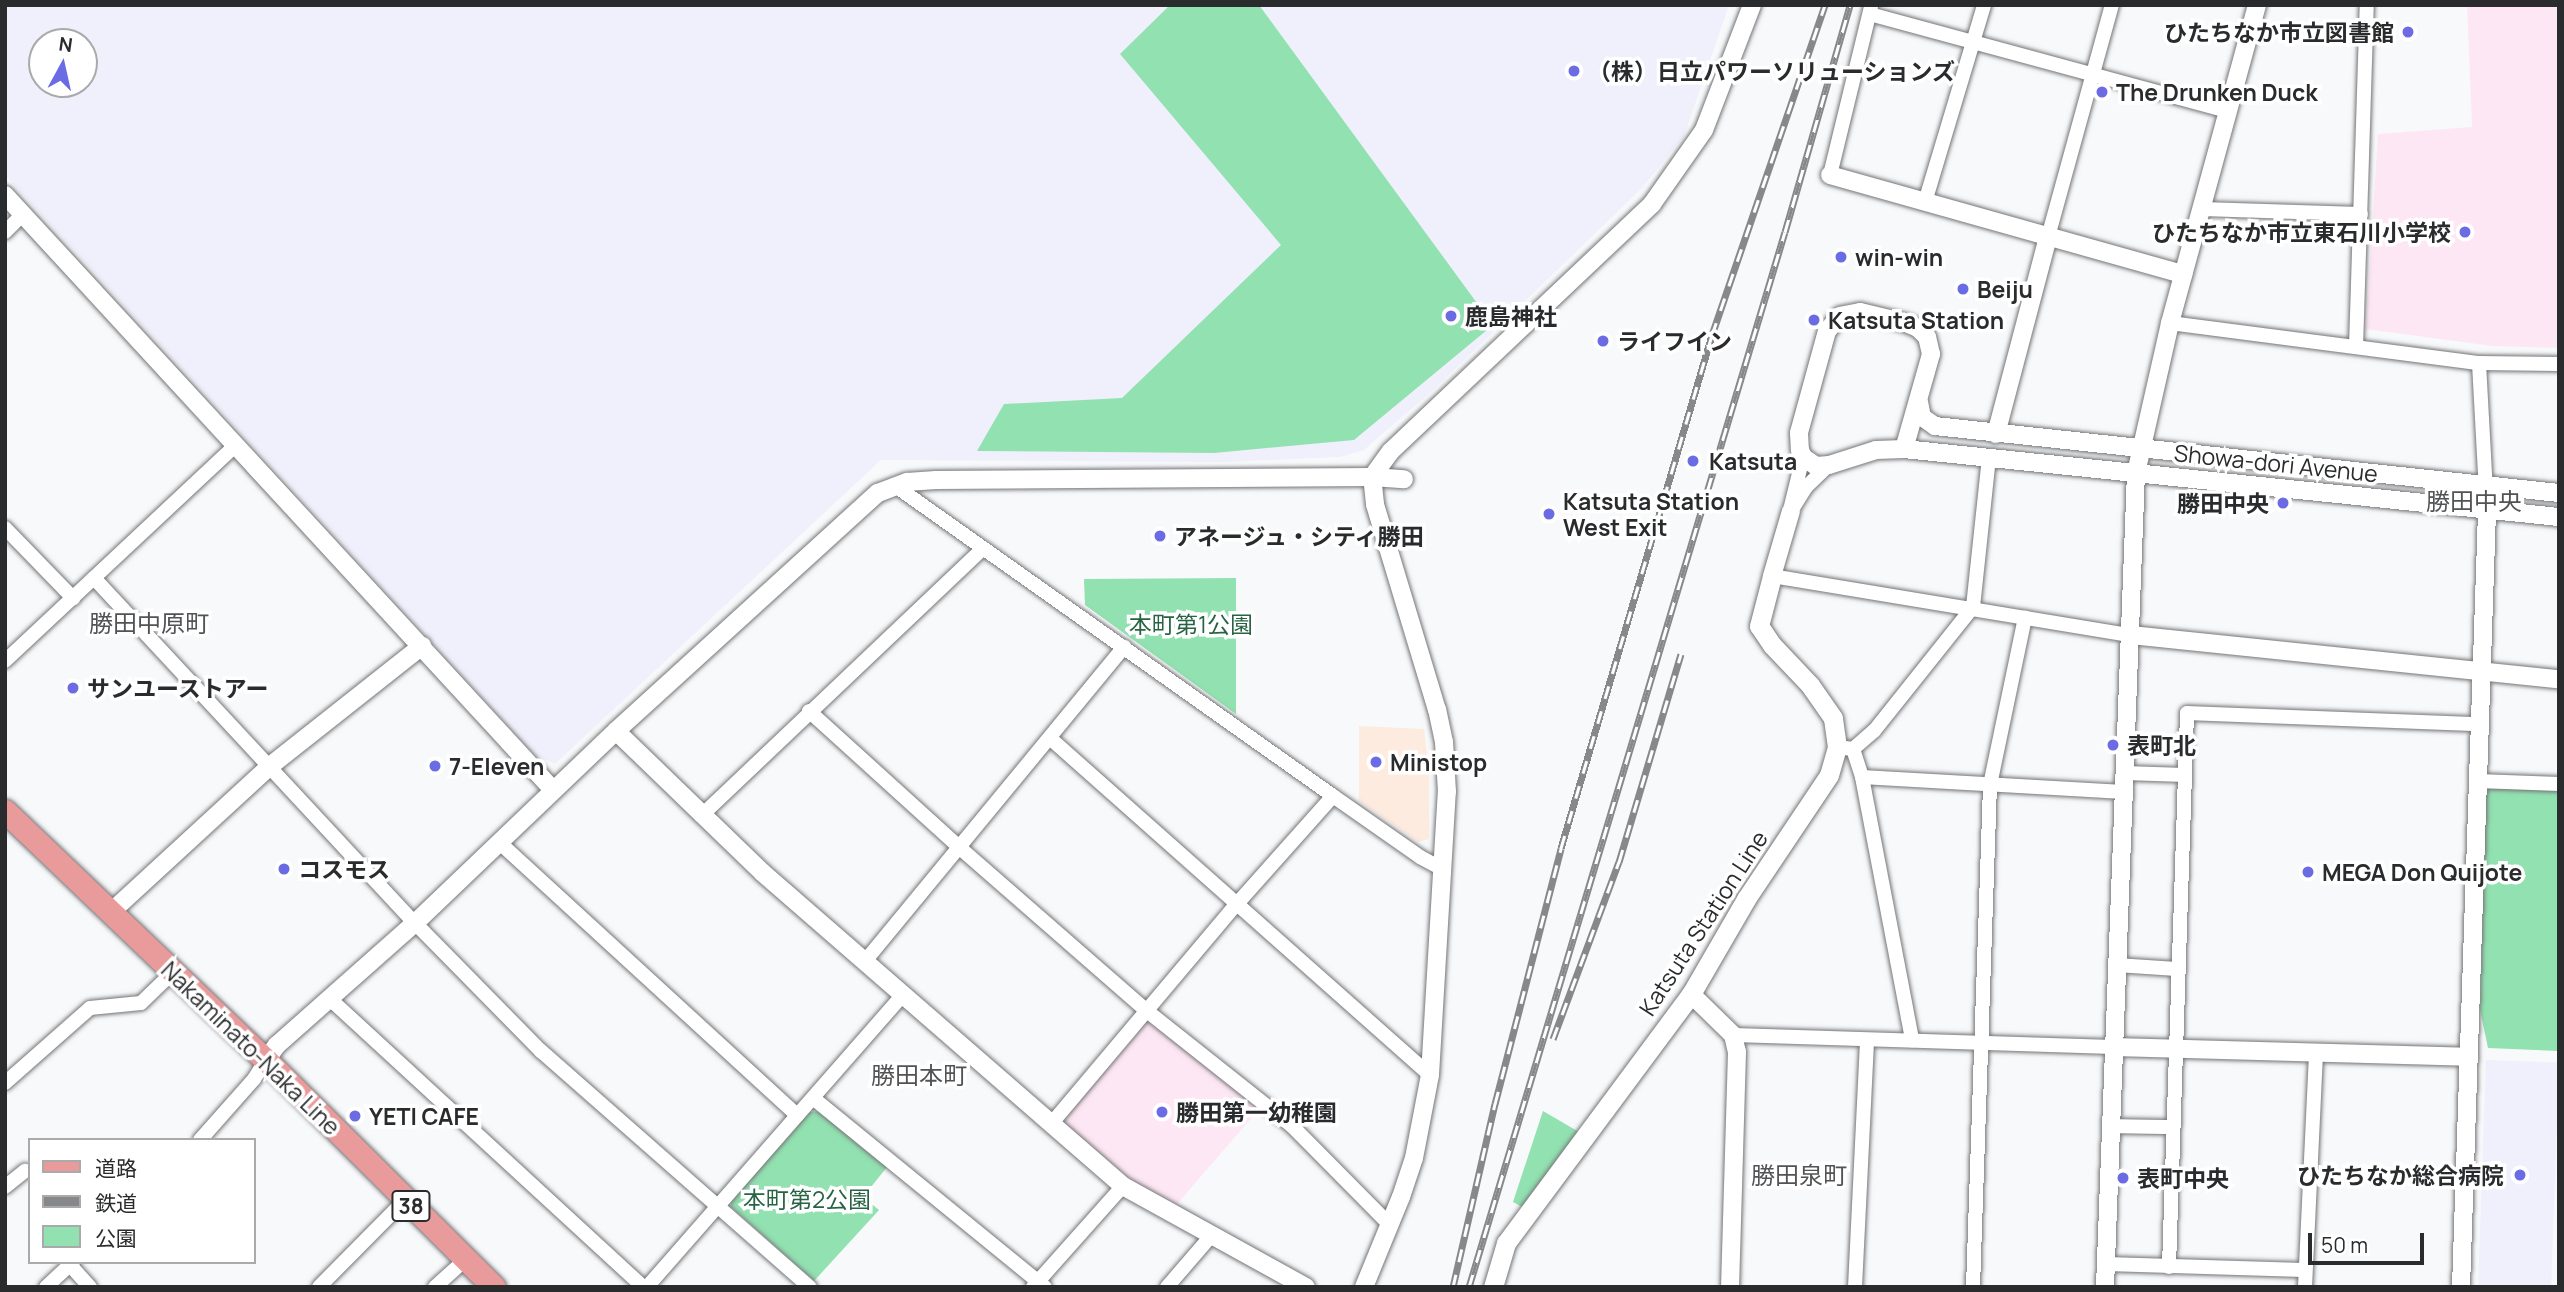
<!DOCTYPE html>
<meta charset="utf-8">
<style>
body{margin:0}
#map{position:relative;width:2564px;height:1292px;overflow:hidden;background:#f8f9fb;font-family:Manrope,"Noto Sans JP",sans-serif}
div>[style]{position:absolute}
[style*='--x']{left:calc(var(--x)*1px);top:calc(var(--y)*1px);width:calc(var(--w)*1px);rotate:calc(var(--a)*1deg)}
.commercial>*{inset:0;background:#fdebe0}
.built>*{inset:0;background:#eff0fb;transform-origin:0 0}
.education>*{inset:0;background:#fee7f4}
.green>*{inset:0;background:#92e1b1}
.roads{filter:drop-shadow(0 0 2px #747577) drop-shadow(0 0 2px #747577)}
.minor>*{height:14px;margin:-7px;padding:0 7px;transform-origin:7px;border-radius:7px;background:#fff}
.tertiary>*{height:18px;margin:-9px;padding:0 9px;transform-origin:9px;border-radius:9px;background:#fff}
.secondary>*{height:19px;margin:-9.5px;padding:0 9.5px;transform-origin:9.5px;border-radius:9.5px;background:#fff}
.primary>*{height:23px;margin:-11.5px;padding:0 11.5px;transform-origin:11.5px;border-radius:11.5px;background:#e99b9c}
.rail>*{height:7px;margin-top:-3.5px;transform-origin:0;background:repeating-linear-gradient(90deg,#fff 0 13px,#87888a 0 26px);box-sizing:border-box;border-block:2px solid #87888a}
.dots>*{width:19px;height:19px;translate:-50% -50%;box-sizing:border-box;border:4px solid #fff;border-radius:50%}
span{translate:-50% -50%;white-space:nowrap;text-align:center;line-height:1.15;-webkit-text-stroke:7px #fff;paint-order:stroke}
.shield-label span{padding:2px 5px;background:#fff;border:2px solid;border-radius:5px;-webkit-text-stroke-width:0}
.shield-label{font-size:21px;color:#2a2b2c;font-weight:700}
.poi-label{font-size:23px;color:#2a2b2c;font-weight:700}
.right{translate:-100% -50%;text-align:right}
.left{translate:0 -50%;text-align:left}
.street-label{font-size:23px;color:#2a2b2c}
.park-label{font-size:23px;color:#286444}
.neighbourhood-label{font-size:24px;color:#525355}
.frame{position:absolute;inset:0;border:7px solid #2a2b2c;pointer-events:none}
.legend{position:absolute;left:28px;top:1138px;width:228px;height:126px;box-sizing:border-box;background:#fff;border:2px solid #aaaaab;margin:0;padding:9px 12px;list-style:none;font-size:21px;color:#2a2b2c}
.legend li{display:flex;align-items:center;gap:14px;height:35px}
.legend b{width:35px;border:2px solid #aaaaab}
.north{position:absolute;left:28px;top:28px;width:70px;height:70px;box-sizing:border-box;background:#fff;border:2px solid #aaaaab;border-radius:50%;rotate:8deg;font-size:19px;font-weight:700;line-height:28px;text-align:center;color:#2a2b2c}
.north::after{content:'';display:block;margin:auto;width:24px;height:32px;background:#6b6be4;clip-path:polygon(50% 0,100% 100%,50% 72%,0 100%)}
.scale{position:absolute;left:2308px;top:1233px;width:116px;height:32px;box-sizing:border-box;border:4px solid #2a2b2c;border-top:0;padding-left:9px;font-size:21px;line-height:24px;white-space:nowrap;color:#2a2b2c;-webkit-text-stroke:5px #fff;paint-order:stroke}
</style>
<div id="map">
<div class="commercial">
<i style="clip-path:polygon(1359px 726px,1424px 729px,1429px 771px,1429px 839px,1418px 842px,1359px 801px)"></i>
</div>
<div class="built">
<i style="clip-path:polygon(evenodd,5px 5px,1729px 5px,1684px 136px,1641px 189px,1431px 392px,1364px 450px,1340px 457px,1223px 462px,881px 460px,555px 764px,535px 755px,5px 175px,5px 5px,42px 42px,84px 42px,84px 84px,42px 84px,42px 42px)"></i>
<i style="left:2486px;top:1060px;width:73px;height:227px;rotate:2deg"></i>
</div>
<div class="education">
<i style="clip-path:polygon(2467px 5px,2559px 5px,2559px 348px,2492px 346px,2366px 329px,2378px 134px,2472px 127px)"></i>
<i style="clip-path:polygon(1151px 1021px,1261px 1107px,1177px 1204px,1129px 1180px,1064px 1125px,1063px 1117px,1142px 1023px)"></i>
</div>
<div class="green">
<i style="clip-path:polygon(1170px 5px,1259px 5px,1493px 325px,1354px 440px,1214px 453px,977px 451px,1004px 404px,1122px 398px,1281px 245px,1120px 54px)"></i>
<i style="clip-path:polygon(1236px 578px,1236px 714px,1085px 605px,1084px 579px)"></i>
<i style="clip-path:polygon(2490px 784px,2559px 788px,2559px 1051px,2488px 1048px,2480px 1010px,2486px 791px)"></i>
<i style="clip-path:polygon(823px 1111px,887px 1167px,863px 1197px,879px 1210px,814px 1281px,731px 1207px,731px 1200px,809px 1112px)"></i>
<i style="clip-path:polygon(1543px 1111px,1579px 1132px,1524px 1208px,1513px 1202px)"></i>
</div>
<div class="roads">
<div class="minor">
<i style="--x:1870;--y:14;--w:370;--a:15.2"></i>
<i style="--x:1830;--y:175;--w:173;--a:-76.3"></i>
<i style="--x:1925;--y:202;--w:206;--a:-73.3"></i>
<i style="--x:2201;--y:209;--w:160;--a:1.8"></i>
<i style="--x:5;--y:232;--w:25;--a:-45"></i>
<i style="--x:2048;--y:237;--w:241;--a:-74.6"></i>
<i style="--x:2170;--y:323;--w:312;--a:7.4"></i>
<i style="--x:2479;--y:363;--w:80;--a:0.7"></i>
<i style="--x:2356;--y:347;--w:342;--a:-88.2"></i>
<i style="--x:2479;--y:363;--w:147;--a:86.9"></i>
<i style="--x:894;--y:485;--w:538;--a:35.31"></i>
<i style="--x:1333;--y:796;--w:106;--a:35"></i>
<i style="--x:1420;--y:857;--w:26;--a:28"></i>
<i style="--x:1791;--y:506;--w:50;--a:-76.2"></i>
<i style="--x:1791;--y:511;--w:28;--a:-58"></i>
<i style="--x:1806;--y:487;--w:32;--a:-44"></i>
<i style="--x:5;--y:528;--w:98;--a:45.8"></i>
<i style="--x:1772;--y:576;--w:363;--a:9.4"></i>
<i style="--x:94;--y:578;--w:471;--a:47.1"></i>
<i style="--x:415;--y:923;--w:180;--a:45.5"></i>
<i style="--x:541;--y:1051;--w:358;--a:41.3"></i>
<i style="--x:5;--y:661;--w:316;--a:-43.1"></i>
<i style="--x:809;--y:711;--w:204;--a:42.2"></i>
<i style="--x:960;--y:848;--w:248;--a:41.1"></i>
<i style="--x:1147;--y:1011;--w:185;--a:38.4"></i>
<i style="--x:1292;--y:1126;--w:139;--a:45.3"></i>
<i style="--x:1051;--y:739;--w:506;--a:41.56"></i>
<i style="--x:1837;--y:747;--w:16;--a:7"></i>
<i style="--x:1853;--y:749;--w:28;--a:-41"></i>
<i style="--x:1874;--y:731;--w:159;--a:-51.4"></i>
<i style="--x:1973;--y:607;--w:150;--a:-83.9"></i>
<i style="--x:1853;--y:749;--w:29;--a:72"></i>
<i style="--x:1862;--y:777;--w:268;--a:79.2"></i>
<i style="--x:2125;--y:773;--w:60;--a:1.9"></i>
<i style="--x:1862;--y:777;--w:262;--a:3.3"></i>
<i style="--x:2478;--y:781;--w:81;--a:2.1"></i>
<i style="--x:701;--y:816;--w:389;--a:-43.5"></i>
<i style="--x:500;--y:843;--w:403;--a:42.5"></i>
<i style="--x:866;--y:960;--w:406;--a:-50.5"></i>
<i style="--x:2116;--y:965;--w:61;--a:3.8"></i>
<i style="--x:330;--y:999;--w:425;--a:42.6"></i>
<i style="--x:1733;--y:1035;--w:381;--a:1.8"></i>
<i style="--x:5;--y:1083;--w:113;--a:-41.4"></i>
<i style="--x:90;--y:1008;--w:51;--a:-5.6"></i>
<i style="--x:141;--y:1003;--w:45;--a:-44.1"></i>
<i style="--x:813;--y:1098;--w:299;--a:39.2"></i>
<i style="--x:1052;--y:1123;--w:284;--a:-49.9"></i>
<i style="--x:1235;--y:906;--w:147;--a:-48.3"></i>
<i style="--x:2112;--y:1126;--w:60;--a:1"></i>
<i style="--x:200;--y:1140;--w:81;--a:-48.5"></i>
<i style="--x:254;--y:1079;--w:22;--a:-58"></i>
<i style="--x:5;--y:1187;--w:26;--a:-39"></i>
<i style="--x:2105;--y:1264;--w:200;--a:1.7"></i>
<i style="--x:70;--y:1265;--w:30;--a:48"></i>
<i style="--x:2169;--y:1267;--w:554;--a:-88.14"></i>
<i style="--x:2187;--y:713;--w:292;--a:2.2"></i>
<i style="--x:46;--y:1287;--w:37;--a:-43"></i>
<i style="--x:319;--y:1287;--w:122;--a:-45.3"></i>
<i style="--x:435;--y:1287;--w:42;--a:-42.1"></i>
<i style="--x:647;--y:1287;--w:388;--a:-48.8"></i>
<i style="--x:1033;--y:1287;--w:135;--a:-48.3"></i>
<i style="--x:1167;--y:1287;--w:67;--a:-49.2"></i>
<i style="--x:1855;--y:1287;--w:247;--a:-87.2"></i>
<i style="--x:1973;--y:1287;--w:502;--a:-88.06"></i>
<i style="--x:1990;--y:785;--w:171;--a:-78.2"></i>
<i style="--x:2305;--y:1287;--w:233;--a:-87.3"></i>
</div>
<div class="tertiary">
<i style="--x:1830;--y:175;--w:367;--a:15.7"></i>
<i style="--x:5;--y:195;--w:809;--a:47.35"></i>
<i style="--x:1919;--y:402;--w:15;--a:79"></i>
<i style="--x:1922;--y:417;--w:16;--a:35"></i>
<i style="--x:1935;--y:426;--w:628;--a:6.13"></i>
<i style="--x:1996;--y:434;--w:204;--a:-75.2"></i>
<i style="--x:1904;--y:449;--w:99;--a:-74.1"></i>
<i style="--x:1931;--y:354;--w:17;--a:-103"></i>
<i style="--x:1927;--y:337;--w:13;--a:-135"></i>
<i style="--x:1918;--y:328;--w:13;--a:-157"></i>
<i style="--x:1906;--y:323;--w:47;--a:-166.6"></i>
<i style="--x:1860;--y:312;--w:20;--a:169"></i>
<i style="--x:1840;--y:316;--w:20;--a:131"></i>
<i style="--x:1827;--y:331;--w:106;--a:105.4"></i>
<i style="--x:1799;--y:433;--w:17;--a:87"></i>
<i style="--x:1800;--y:450;--w:8;--a:67"></i>
<i style="--x:1803;--y:457;--w:16;--a:35"></i>
<i style="--x:1816;--y:466;--w:13;--a:-4"></i>
<i style="--x:1829;--y:465;--w:49;--a:-17.7"></i>
<i style="--x:1876;--y:450;--w:28;--a:-2"></i>
<i style="--x:1904;--y:449;--w:659;--a:5.93"></i>
<i style="--x:1772;--y:576;--w:68;--a:-73.7"></i>
<i style="--x:2130;--y:635;--w:431;--a:5.9"></i>
<i style="--x:616;--y:731;--w:204;--a:44"></i>
<i style="--x:763;--y:873;--w:477;--a:41"></i>
<i style="--x:1123;--y:1186;--w:209;--a:28.9"></i>
<i style="--x:110;--y:913;--w:217;--a:-42.6"></i>
<i style="--x:270;--y:766;--w:194;--a:-38.3"></i>
<i style="--x:1691;--y:994;--w:59;--a:44.3"></i>
<i style="--x:1733;--y:1035;--w:17;--a:77"></i>
<i style="--x:1737;--y:1052;--w:235;--a:91.7"></i>
<i style="--x:2114;--y:1047;--w:353;--a:1.6"></i>
<i style="--x:266;--y:1060;--w:19;--a:-54"></i>
<i style="--x:277;--y:1045;--w:184;--a:-41.5"></i>
<i style="--x:415;--y:923;--w:278;--a:-43.7"></i>
<i style="--x:616;--y:731;--w:354;--a:-42.3"></i>
<i style="--x:878;--y:493;--w:31;--a:-21"></i>
<i style="--x:907;--y:482;--w:29;--a:-4"></i>
<i style="--x:936;--y:480;--w:436;--a:-0.4"></i>
<i style="--x:1372;--y:477;--w:32;--a:4"></i>
<i style="--x:1364;--y:1287;--w:97;--a:-67.7"></i>
<i style="--x:1401;--y:1197;--w:41;--a:-71.6"></i>
<i style="--x:1414;--y:1158;--w:85;--a:-79.1"></i>
<i style="--x:1430;--y:1075;--w:284;--a:-86.6"></i>
<i style="--x:1447;--y:792;--w:50;--a:-93.4"></i>
<i style="--x:1444;--y:742;--w:33;--a:-102"></i>
<i style="--x:1437;--y:710;--w:215;--a:-106.8"></i>
<i style="--x:1375;--y:504;--w:27;--a:-96"></i>
<i style="--x:1372;--y:477;--w:32;--a:-54"></i>
<i style="--x:1391;--y:451;--w:359;--a:-43.4"></i>
<i style="--x:1652;--y:204;--w:90;--a:-54.9"></i>
<i style="--x:1704;--y:130;--w:134;--a:-69"></i>
<i style="--x:2105;--y:1287;--w:815;--a:-87.82"></i>
<i style="--x:2136;--y:473;--w:154;--a:-77.2"></i>
<i style="--x:2170;--y:323;--w:330;--a:-74.7"></i>
<i style="--x:2461;--y:1287;--w:777;--a:-88.08"></i>
</div>
<div class="secondary">
<i style="--x:1493;--y:1287;--w:46;--a:-73.5"></i>
<i style="--x:1506;--y:1243;--w:310;--a:-53.4"></i>
<i style="--x:1691;--y:994;--w:110;--a:-59.9"></i>
<i style="--x:1746;--y:899;--w:149;--a:-56.2"></i>
<i style="--x:1829;--y:775;--w:29;--a:-74"></i>
<i style="--x:1837;--y:747;--w:29;--a:-98"></i>
<i style="--x:1833;--y:718;--w:40;--a:-124.9"></i>
<i style="--x:1810;--y:685;--w:55;--a:-133.5"></i>
<i style="--x:1772;--y:645;--w:23;--a:-124"></i>
<i style="--x:1759;--y:626;--w:52;--a:-75.4"></i>
</div>
<div class="primary">
<i style="--x:5;--y:811;--w:361;--a:43.7"></i>
<i style="--x:266;--y:1060;--w:322;--a:44.9"></i>
</div>
</div>
<div class="rail">
<i style="--x:1553;--y:1039;--w:189;--a:-69.6"></i>
<i style="--x:1619;--y:862;--w:217;--a:-73.4"></i>
<i style="--x:1453;--y:1287;--w:188;--a:-77.1"></i>
<i style="--x:1495;--y:1104;--w:264;--a:-75.5"></i>
<i style="--x:1561;--y:848;--w:535;--a:-73.6"></i>
<i style="--x:1712;--y:335;--w:349;--a:-71.1"></i>
<i style="--x:1469;--y:1287;--w:1101;--a:-73.33"></i>
<i style="--x:1785;--y:232;--w:236;--a:-74"></i>
</div>
<div class="dots">
<i style="left:2408px;top:32px;background:#6b6be4"></i>
<i style="left:1574px;top:71px;background:#6b6be4"></i>
<i style="left:2102px;top:92px;background:#6b6be4"></i>
<i style="left:2465px;top:232px;background:#6b6be4"></i>
<i style="left:1841px;top:257px;background:#6b6be4"></i>
<i style="left:1963px;top:289px;background:#6b6be4"></i>
<i style="left:1451px;top:316px;background:#6b6be4"></i>
<i style="left:1814px;top:320px;background:#6b6be4"></i>
<i style="left:1603px;top:341px;background:#6b6be4"></i>
<i style="left:1693px;top:461px;background:#6b6be4"></i>
<i style="left:2283px;top:503px;background:#6b6be4"></i>
<i style="left:1549px;top:514px;background:#6b6be4"></i>
<i style="left:1160px;top:536px;background:#6b6be4"></i>
<i style="left:73px;top:688px;background:#6b6be4"></i>
<i style="left:2113px;top:745px;background:#6b6be4"></i>
<i style="left:1376px;top:762px;background:#6b6be4"></i>
<i style="left:435px;top:766px;background:#6b6be4"></i>
<i style="left:284px;top:869px;background:#6b6be4"></i>
<i style="left:2308px;top:872px;background:#6b6be4"></i>
<i style="left:1162px;top:1112px;background:#6b6be4"></i>
<i style="left:355px;top:1116px;background:#6b6be4"></i>
<i style="left:2520px;top:1175px;background:#6b6be4"></i>
<i style="left:2123px;top:1178px;background:#6b6be4"></i>
</div>
<div class="shield-label">
<span style="left:411px;top:1206px">38</span>
</div>
<div class="poi-label">
<span class="right" style="left:2394px;top:32px">ひたちなか市立図書館</span>
<span class="left" style="left:1588px;top:71px">（株）日立パワーソリューションズ</span>
<span class="left" style="left:2116px;top:92px">The Drunken Duck</span>
<span class="right" style="left:2451px;top:232px">ひたちなか市立東石川小学校</span>
<span class="left" style="left:1855px;top:257px">win-win</span>
<span class="left" style="left:1977px;top:289px">Beiju</span>
<span class="left" style="left:1465px;top:316px">鹿島神社</span>
<span class="left" style="left:1828px;top:320px">Katsuta Station</span>
<span class="left" style="left:1617px;top:341px">ライフイン</span>
<span class="left" style="left:1709px;top:461px">Katsuta</span>
<span class="left" style="left:1563px;top:514px">Katsuta Station<br>West Exit</span>
<span class="right" style="left:2269px;top:503px">勝田中央</span>
<span class="left" style="left:1174px;top:536px">アネージュ・シティ勝田</span>
<span class="left" style="left:87px;top:688px">サンユーストアー</span>
<span class="left" style="left:2127px;top:745px">表町北</span>
<span class="left" style="left:1390px;top:762px">Ministop</span>
<span class="left" style="left:449px;top:766px">7-Eleven</span>
<span class="left" style="left:298px;top:869px">コスモス</span>
<span class="left" style="left:2322px;top:872px">MEGA Don Quijote</span>
<span class="left" style="left:1176px;top:1112px">勝田第一幼稚園</span>
<span class="left" style="left:369px;top:1116px">YETI CAFE</span>
<span class="right" style="left:2504px;top:1175px">ひたちなか総合病院</span>
<span class="left" style="left:2137px;top:1178px">表町中央</span>
</div>
<div class="street-label">
<span style="left:2276px;top:463px;rotate:6deg">Showa-dori Avenue</span>
<span style="left:1703px;top:923px;rotate:-57deg">Katsuta Station Line</span>
<span style="left:251px;top:1048px;rotate:44deg">Nakaminato-Naka Line</span>
</div>
<div class="park-label">
<span style="left:1191px;top:624px">本町第1公園</span>
<span style="left:807px;top:1199px">本町第2公園</span>
</div>
<div class="neighbourhood-label">
<span style="left:2474px;top:501px">勝田中央</span>
<span style="left:149px;top:623px">勝田中原町</span>
<span style="left:919px;top:1075px">勝田本町</span>
<span style="left:1799px;top:1175px">勝田泉町</span>
</div>
<div class="frame"></div>
<ul class="legend">
<li><b style="height:9px;background:#e99b9c"></b>道路</li>
<li><b style="height:9px;background:#87888a"></b>鉄道</li>
<li><b style="height:19px;background:#92e1b1"></b>公園</li>
</ul>
<div class="north">N</div>
<div class="scale">50 m</div>
</div>
